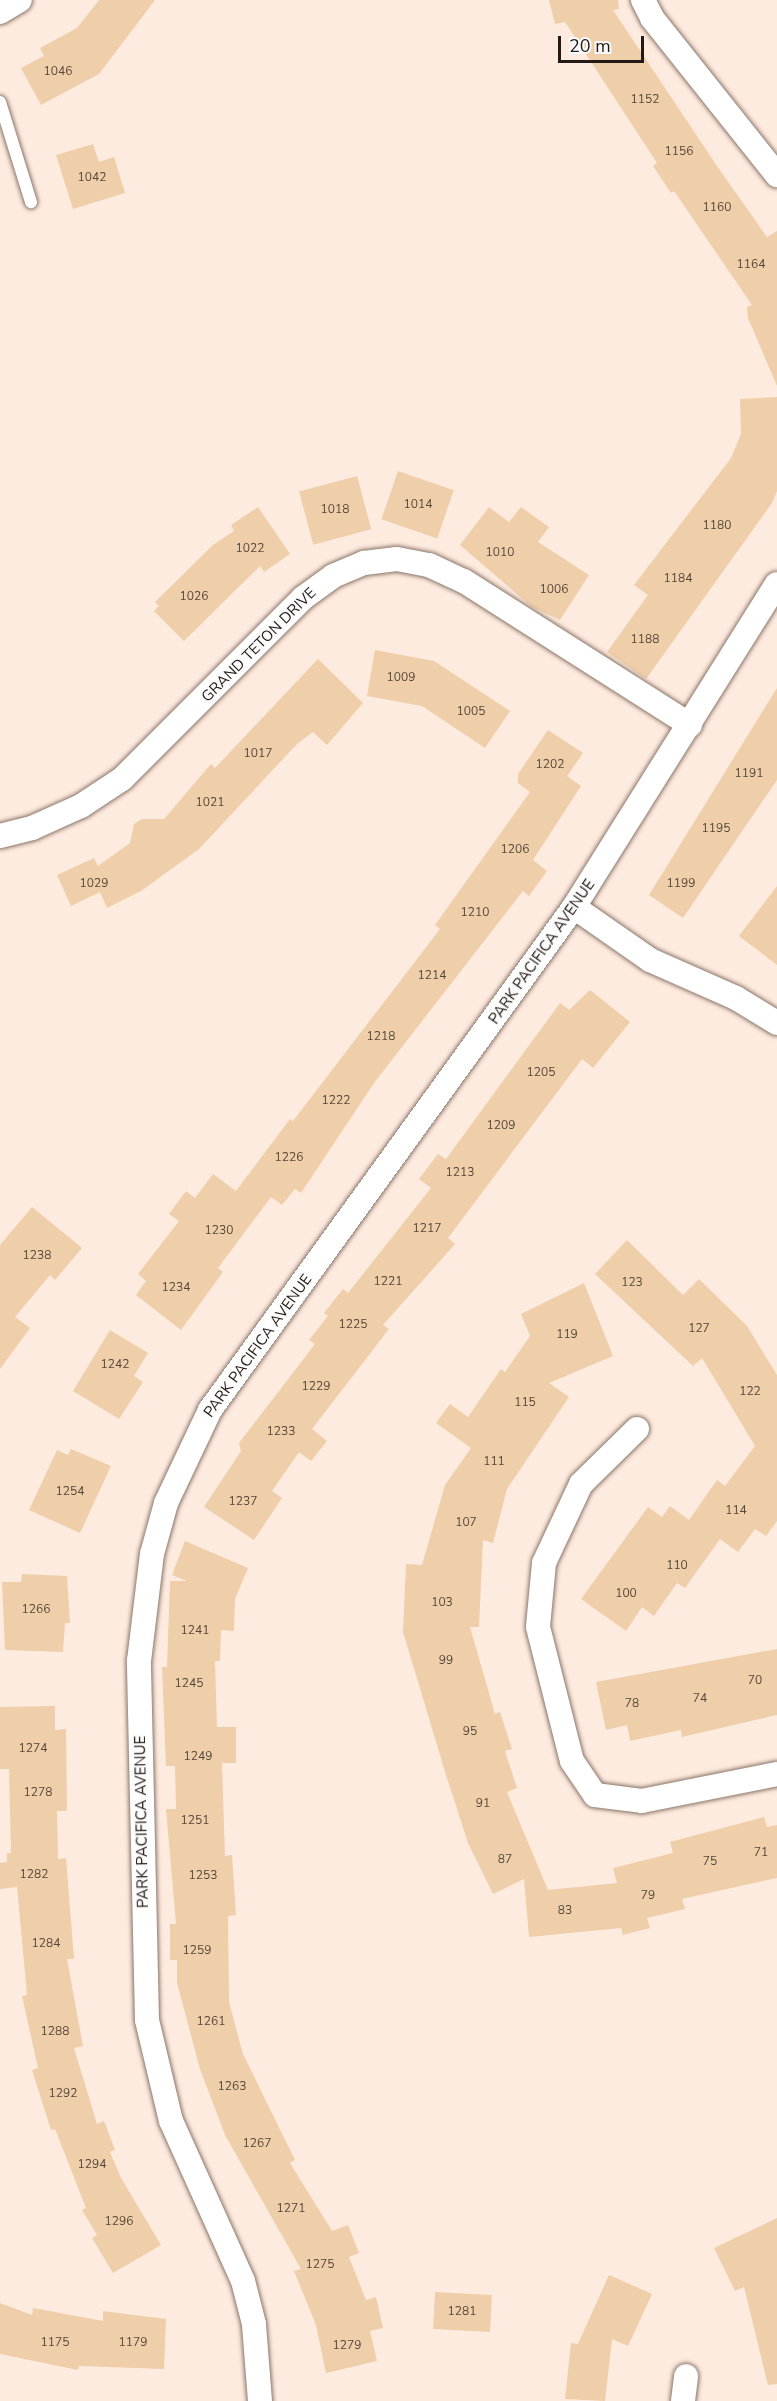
<!DOCTYPE html>
<style>
body{margin:0}
#map{position:relative;width:777px;height:2401px;overflow:hidden;background:#feebdf;font-family:"Nunito Sans",sans-serif}
div>[style]{position:absolute}
[style*='--x']{left:calc(var(--x)*1px);top:calc(var(--y)*1px);width:calc(var(--w)*1px);rotate:calc(var(--a)*1deg)}
.building>*{inset:0;background:#efceaa;transform-origin:0 0}
.roads{filter:drop-shadow(0 0 2px #8b7669) drop-shadow(0 0 2px #8b7669)}
.service>*{height:12px;margin:-6px;padding:0 6px;transform-origin:6px;border-radius:6px;background:#fff}
.minor>*{height:24px;margin:-12px;padding:0 12px;transform-origin:12px;border-radius:12px;background:#fff}
span{translate:-50% -50%;white-space:nowrap;text-align:center;line-height:1.15;-webkit-text-stroke:5px #fcfcfc;paint-order:stroke}
.number-label{font-size:12px;color:#56473a}
.number-label span{-webkit-text-stroke-width:0}
.street-label{font-size:15px;color:#231a15}
.scale{position:absolute;left:558px;top:36px;width:86px;height:27px;box-sizing:border-box;border:3px solid #231a15;border-top:0;padding-left:8px;font-size:18px;line-height:21px;white-space:nowrap;color:#231a15;-webkit-text-stroke:4px #fcfcfc;paint-order:stroke}
</style>
<div id="map">
<div class="building">
<i style="clip-path:polygon(99px 0,155px 0,99px 74px,41px 105px,21px 68px,44px 56px,40px 48px,77px 28px)"></i>
<i style="clip-path:polygon(549px 0,618px 0,619px 9px,613px 10px,719px 169px,767px 237px,777px 231px,777px 386px,748px 318px,747px 307px,752px 305px,674px 191px,671px 193px,653px 166px,657px 163px,565px 22px,555px 24px)"></i>
<i style="clip-path:polygon(93px 144px,99px 162px,114px 157px,125px 193px,73px 209px,56px 155px)"></i>
<i style="clip-path:polygon(777px 397px,777px 491px,772px 503px,646px 679px,607px 652px,648px 595px,634px 585px,731px 458px,741px 434px,740px 399px)"></i>
<i style="left:398px;top:471px;width:59px;height:51px;rotate:19deg"></i>
<i style="left:357px;top:476px;width:55px;height:60px;rotate:75deg"></i>
<i style="clip-path:polygon(258px 507px,290px 554px,264px 572px,260px 566px,184px 641px,154px 611px,159px 606px,155px 602px,213px 545px,234px 531px,231px 525px)"></i>
<i style="clip-path:polygon(489px 507px,509px 522px,521px 507px,549px 527px,538px 542px,589px 575px,560px 620px,532px 607px,460px 545px)"></i>
<i style="clip-path:polygon(375px 650px,434px 661px,510px 711px,485px 748px,422px 706px,367px 696px)"></i>
<i style="clip-path:polygon(318px 659px,363px 703px,327px 745px,313px 732px,297px 744px,199px 849px,141px 891px,107px 908px,100px 892px,71px 906px,57px 875px,94px 858px,98px 866px,130px 843px,134px 824px,142px 819px,164px 819px,211px 764px,215px 768px)"></i>
<i style="clip-path:polygon(777px 688px,777px 780px,683px 918px,649px 895px)"></i>
<i style="clip-path:polygon(548px 730px,583px 753px,567px 776px,581px 786px,533px 860px,547px 871px,529px 896px,523px 891px,374px 1083px,301px 1193px,295px 1189px,282px 1205px,271px 1197px,218px 1268px,223px 1272px,181px 1330px,136px 1295px,146px 1281px,138px 1274px,179px 1221px,169px 1214px,186px 1191px,195px 1198px,213px 1174px,236px 1191px,290px 1119px,293px 1121px,440px 929px,435px 925px,530px 792px,518px 783px,518px 774px)"></i>
<i style="clip-path:polygon(777px 886px,777px 965px,739px 936px)"></i>
<i style="clip-path:polygon(590px 990px,630px 1022px,593px 1068px,582px 1059px,448px 1238px,455px 1244px,383px 1325px,389px 1329px,312px 1429px,327px 1441px,311px 1461px,299px 1452px,272px 1491px,282px 1498px,254px 1540px,204px 1507px,241px 1451px,239px 1443px,315px 1344px,309px 1340px,328px 1316px,324px 1313px,343px 1289px,348px 1293px,431px 1188px,419px 1179px,438px 1154px,446px 1159px,560px 1003px,569px 1010px)"></i>
<i style="clip-path:polygon(32px 1207px,82px 1248px,55px 1280px,50px 1275px,15px 1317px,30px 1328px,0 1369px,0 1245px)"></i>
<i style="clip-path:polygon(627px 1240px,683px 1295px,699px 1279px,747px 1326px,777px 1375px,777px 1521px,766px 1536px,755px 1529px,738px 1552px,720px 1539px,685px 1588px,677px 1583px,654px 1616px,642px 1607px,626px 1631px,581px 1599px,648px 1507px,662px 1517px,670px 1506px,689px 1520px,717px 1480px,725px 1486px,755px 1446px,702px 1358px,693px 1366px,595px 1274px)"></i>
<i style="clip-path:polygon(584px 1283px,613px 1356px,549px 1383px,569px 1397px,507px 1489px,493px 1543px,483px 1540px,479px 1627px,470px 1627px,495px 1714px,500px 1712px,512px 1749px,505px 1751px,517px 1788px,507px 1792px,548px 1890px,617px 1883px,613px 1868px,673px 1853px,670px 1842px,764px 1817px,767px 1827px,777px 1825px,777px 1878px,682px 1899px,685px 1909px,647px 1918px,650px 1928px,623px 1935px,621px 1928px,529px 1937px,524px 1879px,493px 1894px,468px 1843px,446px 1775px,403px 1632px,406px 1564px,422px 1565px,445px 1485px,471px 1448px,436px 1423px,450px 1404px,468px 1417px,501px 1369px,505px 1372px,530px 1336px,521px 1314px)"></i>
<i style="clip-path:polygon(110px 1330px,148px 1353px,134px 1376px,143px 1382px,119px 1419px,73px 1391px)"></i>
<i style="clip-path:polygon(71px 1449px,111px 1466px,80px 1533px,29px 1510px,57px 1450px,68px 1455px)"></i>
<i style="clip-path:polygon(185px 1541px,248px 1568px,235px 1599px,234px 1631px,221px 1630px,220px 1661px,215px 1661px,217px 1727px,236px 1727px,236px 1763px,222px 1763px,225px 1856px,232px 1855px,236px 1915px,228px 1916px,229px 2002px,243px 2054px,295px 2160px,290px 2163px,332px 2231px,348px 2225px,359px 2253px,349px 2257px,366px 2300px,376px 2297px,383px 2328px,370px 2331px,377px 2361px,326px 2373px,316px 2325px,294px 2271px,301px 2269px,225px 2135px,200px 2069px,177px 1983px,177px 1960px,170px 1960px,170px 1924px,176px 1924px,166px 1809px,176px 1809px,175px 1766px,166px 1766px,162px 1667px,167px 1667px,170px 1581px,187px 1581px,172px 1575px)"></i>
<i style="clip-path:polygon(22px 1574px,67px 1576px,70px 1623px,65px 1623px,63px 1652px,5px 1650px,2px 1582px,21px 1582px)"></i>
<i style="clip-path:polygon(777px 1649px,777px 1715px,682px 1737px,681px 1730px,630px 1741px,627px 1725px,606px 1730px,596px 1682px)"></i>
<i style="clip-path:polygon(55px 1706px,55px 1730px,66px 1729px,67px 1811px,57px 1811px,58px 1859px,66px 1858px,74px 1959px,67px 1959px,83px 2046px,74px 2048px,97px 2124px,104px 2121px,115px 2150px,110px 2152px,121px 2178px,161px 2245px,113px 2273px,92px 2238px,97px 2235px,82px 2210px,86px 2208px,55px 2129px,51px 2130px,32px 2070px,38px 2068px,22px 1996px,27px 1995px,17px 1887px,0 1889px,0 1863px,7px 1862px,7px 1853px,11px 1853px,9px 1769px,0 1769px,0 1707px)"></i>
<i style="clip-path:polygon(777px 2218px,777px 2384px,768px 2385px,744px 2287px,735px 2291px,714px 2248px)"></i>
<i style="clip-path:polygon(609px 2275px,652px 2294px,628px 2346px,612px 2339px,605px 2401px,565px 2399px,571px 2343px,578px 2344px)"></i>
<i style="left:435px;top:2292px;width:57px;height:37px;rotate:3deg"></i>
<i style="clip-path:polygon(0 2303px,32px 2315px,33px 2308px,103px 2321px,103px 2311px,166px 2319px,164px 2369px,79px 2366px,78px 2370px,0 2354px)"></i>
</div>
<div class="roads">
<div class="service">
<i style="--x:0;--y:102;--w:105;--a:72.8"></i>
</div>
<div class="minor">
<i style="--x:643;--y:0;--w:20;--a:63"></i>
<i style="--x:652;--y:18;--w:201;--a:51.5"></i>
<i style="--x:0;--y:12;--w:23;--a:-31"></i>
<i style="--x:0;--y:836;--w:33;--a:-14"></i>
<i style="--x:32;--y:828;--w:54;--a:-24.2"></i>
<i style="--x:81;--y:806;--w:49;--a:-33.4"></i>
<i style="--x:122;--y:779;--w:256;--a:-45"></i>
<i style="--x:303;--y:598;--w:37;--a:-36"></i>
<i style="--x:333;--y:576;--w:34;--a:-23"></i>
<i style="--x:364;--y:563;--w:33;--a:-7"></i>
<i style="--x:397;--y:559;--w:33;--a:11"></i>
<i style="--x:429;--y:565;--w:38;--a:25"></i>
<i style="--x:464;--y:581;--w:268;--a:32.5"></i>
<i style="--x:574;--y:907;--w:93;--a:34.9"></i>
<i style="--x:650;--y:960;--w:94;--a:23.8"></i>
<i style="--x:736;--y:998;--w:48;--a:31.4"></i>
<i style="--x:637;--y:1429;--w:78;--a:135.5"></i>
<i style="--x:581;--y:1484;--w:87;--a:115.1"></i>
<i style="--x:544;--y:1563;--w:64;--a:95.4"></i>
<i style="--x:538;--y:1627;--w:138;--a:75.8"></i>
<i style="--x:572;--y:1761;--w:41;--a:55.9"></i>
<i style="--x:595;--y:1795;--w:47;--a:7.3"></i>
<i style="--x:642;--y:1801;--w:138;--a:-11.3"></i>
<i style="--x:260;--y:2401;--w:77;--a:-94.5"></i>
<i style="--x:254;--y:2324;--w:44;--a:-104.3"></i>
<i style="--x:243;--y:2281;--w:175;--a:-114.2"></i>
<i style="--x:171;--y:2121;--w:104;--a:-103.4"></i>
<i style="--x:147;--y:2020;--w:359;--a:-91.3"></i>
<i style="--x:139;--y:1661;--w:108;--a:-83.1"></i>
<i style="--x:152;--y:1554;--w:53;--a:-74.6"></i>
<i style="--x:166;--y:1503;--w:103;--a:-64.7"></i>
<i style="--x:210;--y:1410;--w:621;--a:-54.11"></i>
<i style="--x:574;--y:907;--w:381;--a:-57.9"></i>
<i style="--x:683;--y:2401;--w:25;--a:-83"></i>
</div>
</div>
<div class="number-label">
<span style="left:58px;top:72px">1046</span>
<span style="left:645px;top:100px">1152</span>
<span style="left:679px;top:152px">1156</span>
<span style="left:92px;top:178px">1042</span>
<span style="left:717px;top:208px">1160</span>
<span style="left:751px;top:265px">1164</span>
<span style="left:418px;top:505px">1014</span>
<span style="left:335px;top:510px">1018</span>
<span style="left:717px;top:526px">1180</span>
<span style="left:250px;top:549px">1022</span>
<span style="left:500px;top:553px">1010</span>
<span style="left:678px;top:579px">1184</span>
<span style="left:554px;top:590px">1006</span>
<span style="left:194px;top:597px">1026</span>
<span style="left:645px;top:640px">1188</span>
<span style="left:401px;top:678px">1009</span>
<span style="left:471px;top:712px">1005</span>
<span style="left:258px;top:754px">1017</span>
<span style="left:550px;top:765px">1202</span>
<span style="left:749px;top:774px">1191</span>
<span style="left:210px;top:803px">1021</span>
<span style="left:716px;top:829px">1195</span>
<span style="left:515px;top:850px">1206</span>
<span style="left:94px;top:884px">1029</span>
<span style="left:681px;top:884px">1199</span>
<span style="left:475px;top:913px">1210</span>
<span style="left:432px;top:976px">1214</span>
<span style="left:381px;top:1037px">1218</span>
<span style="left:541px;top:1073px">1205</span>
<span style="left:336px;top:1101px">1222</span>
<span style="left:501px;top:1126px">1209</span>
<span style="left:289px;top:1158px">1226</span>
<span style="left:460px;top:1173px">1213</span>
<span style="left:427px;top:1229px">1217</span>
<span style="left:219px;top:1231px">1230</span>
<span style="left:37px;top:1256px">1238</span>
<span style="left:388px;top:1282px">1221</span>
<span style="left:632px;top:1283px">123</span>
<span style="left:176px;top:1288px">1234</span>
<span style="left:353px;top:1325px">1225</span>
<span style="left:699px;top:1329px">127</span>
<span style="left:567px;top:1335px">119</span>
<span style="left:115px;top:1365px">1242</span>
<span style="left:316px;top:1387px">1229</span>
<span style="left:750px;top:1392px">122</span>
<span style="left:525px;top:1403px">115</span>
<span style="left:281px;top:1432px">1233</span>
<span style="left:494px;top:1462px">111</span>
<span style="left:70px;top:1492px">1254</span>
<span style="left:243px;top:1502px">1237</span>
<span style="left:736px;top:1511px">114</span>
<span style="left:466px;top:1523px">107</span>
<span style="left:677px;top:1566px">110</span>
<span style="left:626px;top:1594px">100</span>
<span style="left:442px;top:1603px">103</span>
<span style="left:36px;top:1610px">1266</span>
<span style="left:195px;top:1631px">1241</span>
<span style="left:446px;top:1661px">99</span>
<span style="left:755px;top:1681px">70</span>
<span style="left:189px;top:1684px">1245</span>
<span style="left:700px;top:1699px">74</span>
<span style="left:632px;top:1704px">78</span>
<span style="left:470px;top:1732px">95</span>
<span style="left:33px;top:1749px">1274</span>
<span style="left:198px;top:1757px">1249</span>
<span style="left:38px;top:1793px">1278</span>
<span style="left:483px;top:1804px">91</span>
<span style="left:195px;top:1821px">1251</span>
<span style="left:761px;top:1853px">71</span>
<span style="left:505px;top:1860px">87</span>
<span style="left:710px;top:1862px">75</span>
<span style="left:34px;top:1875px">1282</span>
<span style="left:203px;top:1876px">1253</span>
<span style="left:648px;top:1896px">79</span>
<span style="left:565px;top:1911px">83</span>
<span style="left:46px;top:1944px">1284</span>
<span style="left:197px;top:1951px">1259</span>
<span style="left:211px;top:2022px">1261</span>
<span style="left:55px;top:2032px">1288</span>
<span style="left:232px;top:2087px">1263</span>
<span style="left:63px;top:2094px">1292</span>
<span style="left:257px;top:2144px">1267</span>
<span style="left:92px;top:2165px">1294</span>
<span style="left:291px;top:2209px">1271</span>
<span style="left:119px;top:2222px">1296</span>
<span style="left:320px;top:2265px">1275</span>
<span style="left:462px;top:2312px">1281</span>
<span style="left:55px;top:2343px">1175</span>
<span style="left:133px;top:2343px">1179</span>
<span style="left:347px;top:2346px">1279</span>
</div>
<div class="street-label">
<span style="left:259px;top:645px;rotate:-45deg">GRAND TETON DRIVE</span>
<span style="left:542px;top:952px;rotate:-55deg">PARK PACIFICA AVENUE</span>
<span style="left:258px;top:1346px;rotate:-54deg">PARK PACIFICA AVENUE</span>
<span style="left:142px;top:1822px;rotate:-91deg">PARK PACIFICA AVENUE</span>
</div>
<div class="scale">20 m</div>
</div>
